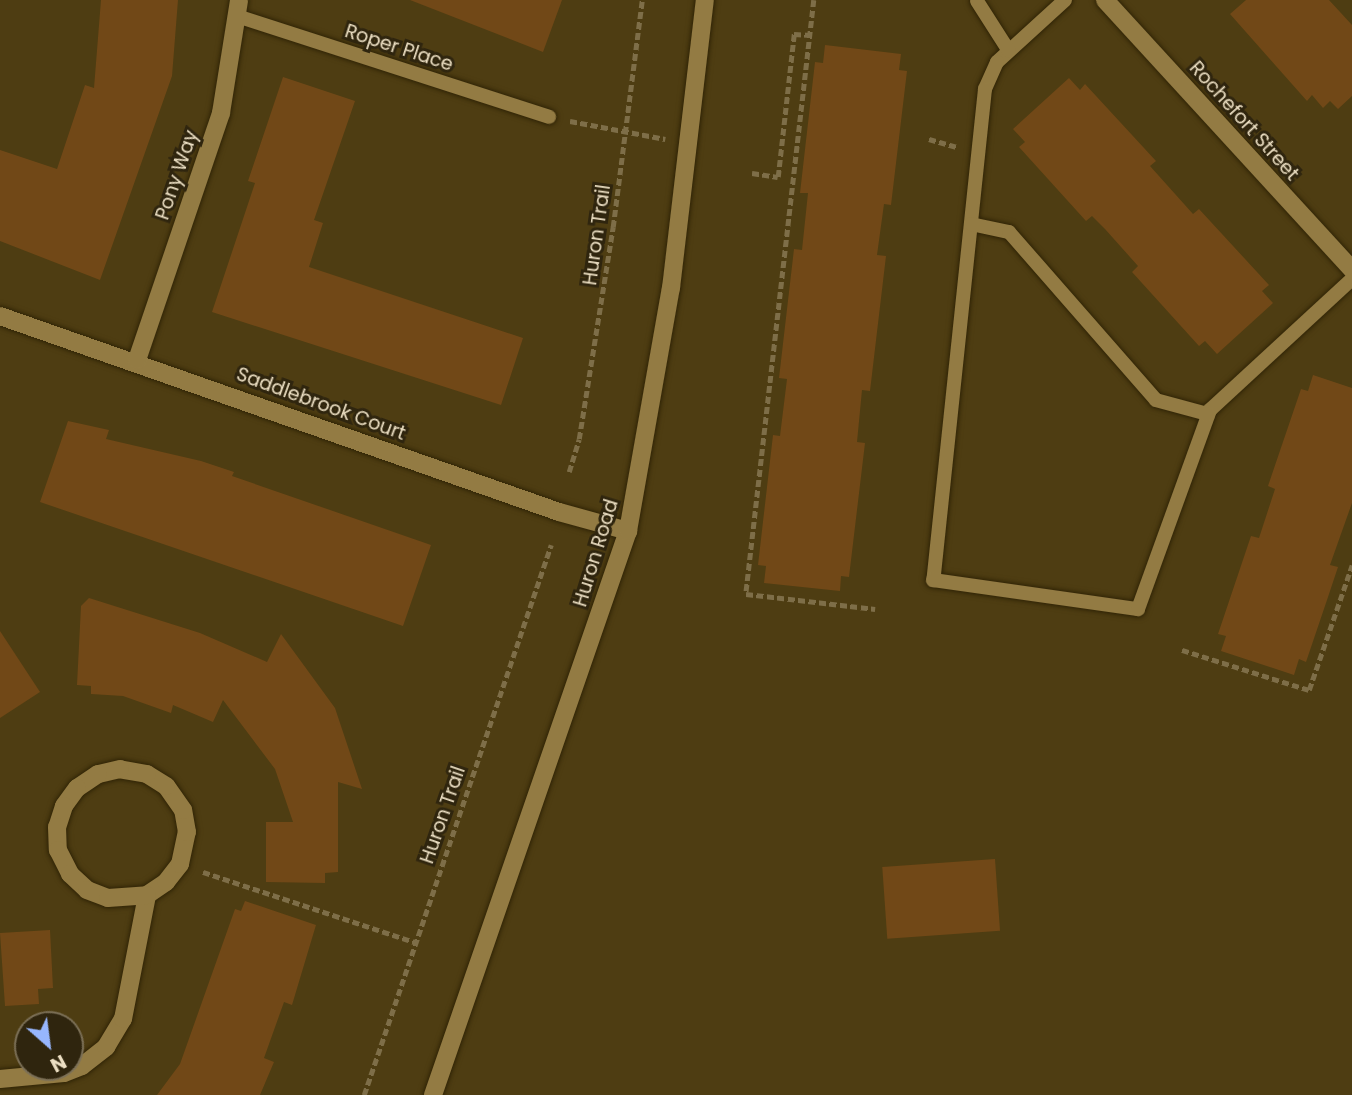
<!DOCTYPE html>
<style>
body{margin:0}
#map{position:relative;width:1352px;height:1095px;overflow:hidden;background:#4e3d12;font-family:Poppins,sans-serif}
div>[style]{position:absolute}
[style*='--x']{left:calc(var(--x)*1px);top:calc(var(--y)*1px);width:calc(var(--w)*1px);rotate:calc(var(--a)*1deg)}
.building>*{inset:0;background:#714817;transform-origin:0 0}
.path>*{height:4.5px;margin-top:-2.25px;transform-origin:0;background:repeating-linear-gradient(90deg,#7e6e48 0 7px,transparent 0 10.5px)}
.roads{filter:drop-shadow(0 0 2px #302406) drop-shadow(0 0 2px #302406)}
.lane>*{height:14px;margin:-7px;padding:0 7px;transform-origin:7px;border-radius:7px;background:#937b43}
.street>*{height:18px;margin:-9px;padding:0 9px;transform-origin:9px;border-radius:9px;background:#937b43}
.secondary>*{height:18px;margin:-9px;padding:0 9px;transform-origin:9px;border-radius:9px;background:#937b43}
span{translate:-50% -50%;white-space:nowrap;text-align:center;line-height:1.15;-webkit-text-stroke:6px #2f250e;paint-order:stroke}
.street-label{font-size:19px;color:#ecdfc3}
.north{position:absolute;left:14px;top:1011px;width:70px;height:70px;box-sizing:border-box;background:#2f250e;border:2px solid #7b6f56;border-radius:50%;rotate:152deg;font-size:19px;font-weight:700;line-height:28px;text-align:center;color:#ecdfc3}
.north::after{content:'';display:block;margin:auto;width:24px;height:32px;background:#97b6fd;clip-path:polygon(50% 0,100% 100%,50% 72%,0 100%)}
</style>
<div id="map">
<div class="building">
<i style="clip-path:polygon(101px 0,178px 0,172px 76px,100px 280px,0 241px,0 150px,57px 169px,85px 85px,94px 88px)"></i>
<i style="clip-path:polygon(410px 0,562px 0,543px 52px)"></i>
<i style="clip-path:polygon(1246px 0,1329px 0,1352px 25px,1352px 96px,1338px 109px,1330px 101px,1323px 108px,1312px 95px,1307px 101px,1230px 14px)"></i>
<i style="clip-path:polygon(825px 45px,901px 54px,899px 70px,907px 71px,891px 205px,884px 204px,877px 255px,886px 256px,870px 391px,862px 390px,857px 442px,865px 443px,849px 577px,841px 576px,840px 591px,764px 583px,766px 566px,758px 565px,773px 435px,780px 436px,787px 379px,779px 378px,794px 249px,802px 250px,808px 193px,800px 193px,815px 62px,823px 63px)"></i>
<i style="clip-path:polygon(283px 77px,355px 101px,314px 220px,323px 223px,309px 267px,523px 338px,501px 405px,212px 312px,255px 183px,248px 181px)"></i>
<i style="clip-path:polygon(1069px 78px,1080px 90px,1085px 84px,1156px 161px,1150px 166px,1193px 214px,1199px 209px,1269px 285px,1262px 291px,1273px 303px,1217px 354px,1205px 341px,1199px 346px,1132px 272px,1138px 266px,1105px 229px,1092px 216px,1086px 221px,1019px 147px,1025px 142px,1013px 129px)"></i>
<i style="clip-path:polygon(1313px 375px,1352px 388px,1352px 503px,1330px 565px,1338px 567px,1327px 600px,1306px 662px,1299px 659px,1294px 675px,1221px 651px,1226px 636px,1218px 634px,1251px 536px,1259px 538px,1275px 489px,1268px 486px,1301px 389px,1308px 391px)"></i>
<i style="clip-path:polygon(68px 421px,109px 430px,106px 439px,201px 461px,234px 472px,232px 476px,431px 545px,403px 626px,40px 502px)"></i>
<i style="clip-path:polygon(89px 598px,200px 633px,267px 662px,281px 634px,335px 708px,362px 789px,338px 782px,338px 872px,325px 873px,325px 883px,266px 882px,266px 822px,293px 822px,275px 769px,223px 700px,213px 722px,173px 705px,171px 713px,123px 696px,91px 694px,91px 686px,77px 685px,81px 606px)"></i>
<i style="clip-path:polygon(0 631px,40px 692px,0 718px)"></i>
<i style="left:995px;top:859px;width:72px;height:113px;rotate:86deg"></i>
<i style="clip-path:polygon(245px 901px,316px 925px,292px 1005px,284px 1002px,264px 1058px,274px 1062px,260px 1095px,157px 1095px,180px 1064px,235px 909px,241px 911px)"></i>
<i style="clip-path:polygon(50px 930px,53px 988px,38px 989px,39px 1004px,5px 1006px,0 933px)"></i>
</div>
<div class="path">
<i style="--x:814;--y:0;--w:598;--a:96.53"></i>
<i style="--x:746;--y:594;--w:130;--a:6.6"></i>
<i style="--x:570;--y:121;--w:97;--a:10.7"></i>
<i style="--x:929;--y:139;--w:29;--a:16"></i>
<i style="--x:752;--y:173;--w:26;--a:9"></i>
<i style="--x:778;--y:177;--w:144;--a:-83.6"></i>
<i style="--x:794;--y:34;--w:17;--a:3"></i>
<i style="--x:569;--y:472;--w:34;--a:-73"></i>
<i style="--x:579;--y:439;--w:215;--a:-80.9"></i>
<i style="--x:613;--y:227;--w:229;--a:-82.7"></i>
<i style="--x:1182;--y:650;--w:133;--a:17.5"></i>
<i style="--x:1309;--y:690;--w:132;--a:-71"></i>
<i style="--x:203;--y:872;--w:223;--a:18.3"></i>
<i style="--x:364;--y:1095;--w:581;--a:-71.22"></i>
</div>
<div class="roads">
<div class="lane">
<i style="--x:1065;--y:0;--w:92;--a:137.6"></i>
<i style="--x:997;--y:62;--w:30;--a:114"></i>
<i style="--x:985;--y:89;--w:494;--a:96"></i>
<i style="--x:933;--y:580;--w:207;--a:8.1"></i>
<i style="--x:1138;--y:609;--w:212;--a:-70.1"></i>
<i style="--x:1210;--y:410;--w:193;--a:-42.7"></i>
<i style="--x:977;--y:1;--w:59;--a:57.4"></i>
<i style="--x:237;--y:16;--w:328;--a:17.9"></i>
<i style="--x:971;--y:224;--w:39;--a:12"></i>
<i style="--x:1009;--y:232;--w:223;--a:48.8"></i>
<i style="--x:1156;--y:400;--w:54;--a:15.1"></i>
</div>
<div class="street">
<i style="--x:1105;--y:0;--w:366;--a:47.5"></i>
<i style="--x:0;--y:316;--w:592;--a:19.32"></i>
<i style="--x:559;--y:512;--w:72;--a:15.4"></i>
<i style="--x:137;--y:360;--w:261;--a:-71.2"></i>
<i style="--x:221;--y:113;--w:114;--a:-80.9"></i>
<i style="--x:0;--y:1079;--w:64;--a:-5.4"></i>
<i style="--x:64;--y:1073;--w:19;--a:-21"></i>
<i style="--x:82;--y:1066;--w:31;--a:-38"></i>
<i style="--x:106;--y:1047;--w:33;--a:-59"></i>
<i style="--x:123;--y:1019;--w:126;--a:-79"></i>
<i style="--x:147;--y:895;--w:23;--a:-34"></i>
<i style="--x:166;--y:882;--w:23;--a:-52"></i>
<i style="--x:180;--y:864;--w:33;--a:-78"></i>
<i style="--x:187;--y:832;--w:22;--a:-100"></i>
<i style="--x:183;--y:810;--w:29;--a:-125"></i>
<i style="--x:166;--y:786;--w:22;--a:-148"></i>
<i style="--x:147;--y:774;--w:27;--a:-170"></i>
<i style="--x:120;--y:769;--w:23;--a:167"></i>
<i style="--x:98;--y:774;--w:25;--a:146"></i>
<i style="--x:77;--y:788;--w:22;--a:126"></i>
<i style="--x:64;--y:806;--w:22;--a:108"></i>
<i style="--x:57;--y:827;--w:23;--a:88"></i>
<i style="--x:58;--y:850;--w:27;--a:63"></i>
<i style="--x:70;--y:874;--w:23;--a:43"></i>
<i style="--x:87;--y:890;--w:22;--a:21"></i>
<i style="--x:108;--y:898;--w:39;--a:-4"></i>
</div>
<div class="secondary">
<i style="--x:433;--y:1095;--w:597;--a:-70.93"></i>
<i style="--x:628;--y:531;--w:247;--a:-80"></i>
<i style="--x:671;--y:288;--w:290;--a:-83.3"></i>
</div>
</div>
<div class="street-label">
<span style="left:399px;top:48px;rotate:18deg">Roper Place</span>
<span style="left:1244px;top:121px;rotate:48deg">Rochefort Street</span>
<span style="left:177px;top:175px;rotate:-71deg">Pony Way</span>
<span style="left:597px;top:235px;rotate:-82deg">Huron Trail</span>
<span style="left:321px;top:404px;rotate:20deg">Saddlebrook Court</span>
<span style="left:596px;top:553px;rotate:-73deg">Huron Road</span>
<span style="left:443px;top:815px;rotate:-71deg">Huron Trail</span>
</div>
<div class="north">N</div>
</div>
